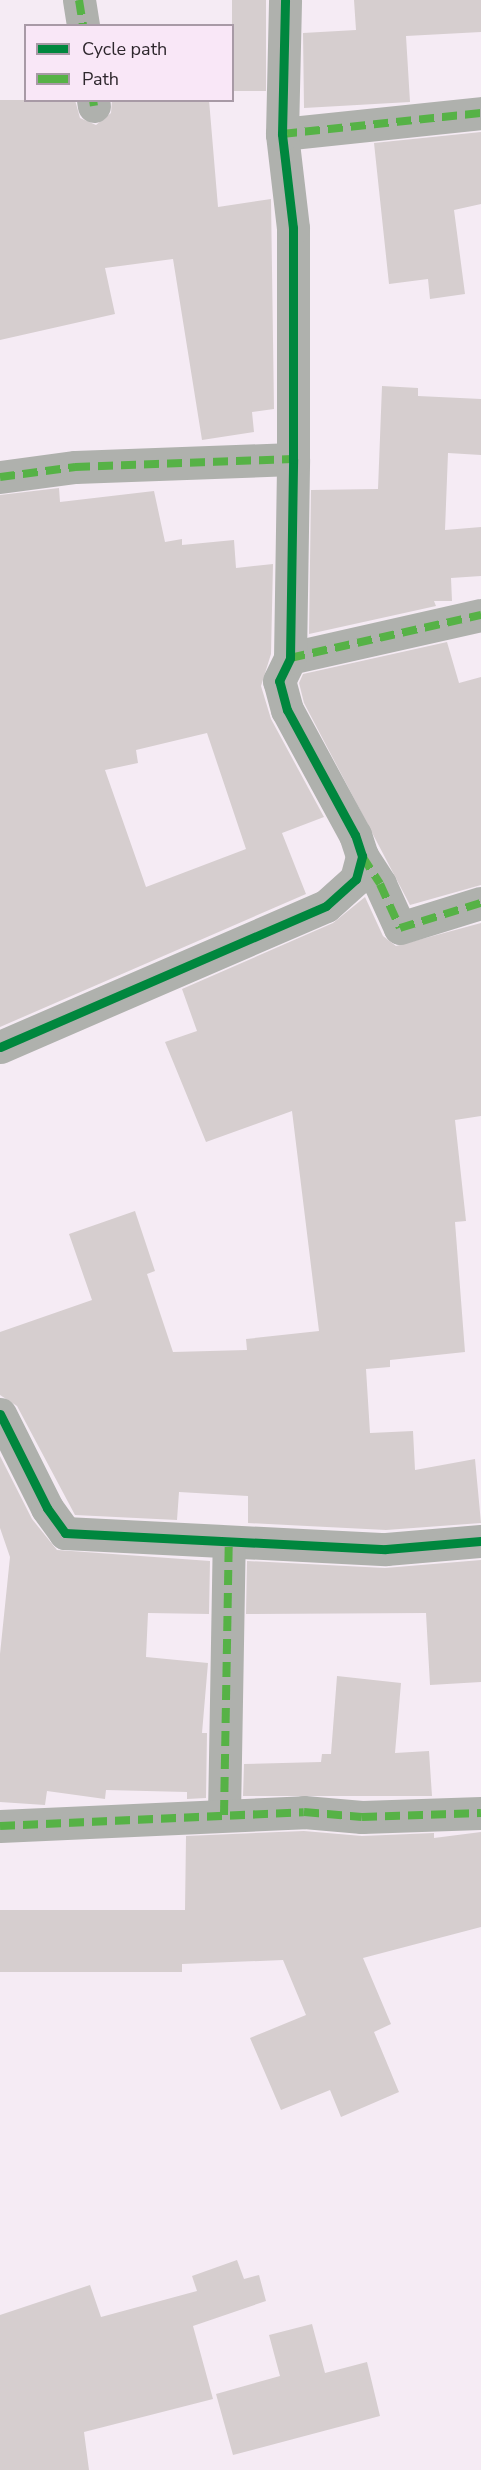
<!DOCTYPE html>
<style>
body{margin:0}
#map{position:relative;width:481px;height:2470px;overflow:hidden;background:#f5ebf4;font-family:"Nunito Sans",sans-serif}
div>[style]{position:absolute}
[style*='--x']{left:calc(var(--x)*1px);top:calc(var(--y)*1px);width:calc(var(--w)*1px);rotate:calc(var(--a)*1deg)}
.building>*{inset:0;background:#d6cecf;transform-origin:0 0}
.minor>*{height:33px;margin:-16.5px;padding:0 16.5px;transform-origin:16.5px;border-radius:16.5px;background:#afb1ad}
.quiet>*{height:8px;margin-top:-4px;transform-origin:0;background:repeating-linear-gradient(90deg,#56b246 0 15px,transparent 0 23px)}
.cycleway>*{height:9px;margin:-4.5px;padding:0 4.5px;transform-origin:4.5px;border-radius:4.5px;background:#00873e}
span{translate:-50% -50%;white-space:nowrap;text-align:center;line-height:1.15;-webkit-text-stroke:4.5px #f9e7f7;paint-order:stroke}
.legend{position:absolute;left:24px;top:24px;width:210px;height:78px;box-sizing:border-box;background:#f9e7f7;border:2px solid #a89aa6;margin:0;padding:8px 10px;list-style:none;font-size:18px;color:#2e272d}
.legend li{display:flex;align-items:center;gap:12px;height:30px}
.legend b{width:30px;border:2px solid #a89aa6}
</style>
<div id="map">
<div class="building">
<i style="left:232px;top:0;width:34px;height:91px"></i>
<i style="clip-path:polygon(354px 0,481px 0,481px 32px,406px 36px,410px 102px,304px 108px,303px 33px,356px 30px)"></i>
<i style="clip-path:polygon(0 100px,75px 100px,80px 118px,96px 125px,111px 113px,112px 100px,209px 100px,218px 207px,271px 199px,274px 409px,252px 412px,254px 432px,202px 440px,173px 259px,105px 268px,115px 314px,0 340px)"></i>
<i style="clip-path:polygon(481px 132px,481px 204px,454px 210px,465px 294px,430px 299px,428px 279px,389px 284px,374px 143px)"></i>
<i style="clip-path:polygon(382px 386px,418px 388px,418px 396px,481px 399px,481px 455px,448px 453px,445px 530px,481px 527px,481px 576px,451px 578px,452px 601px,434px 601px,436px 606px,309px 634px,311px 490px,378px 489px)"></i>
<i style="clip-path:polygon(evenodd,59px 488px,60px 502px,154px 491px,165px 542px,182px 539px,182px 545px,234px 540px,236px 568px,273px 564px,271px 654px,261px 686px,271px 719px,324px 817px,282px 833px,306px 894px,0 1027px,0 495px,59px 488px,207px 733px,246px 849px,146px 887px,105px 770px,138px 763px,136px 750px,207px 733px)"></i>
<i style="clip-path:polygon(447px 642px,459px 683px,481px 677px,481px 885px,410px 905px,304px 703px,299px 683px,303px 674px)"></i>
<i style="clip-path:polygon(365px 897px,383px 936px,396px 946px,481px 923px,481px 1116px,455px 1120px,466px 1221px,455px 1222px,465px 1352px,390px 1360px,390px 1367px,366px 1369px,370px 1433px,413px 1431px,415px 1470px,475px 1459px,481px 1523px,386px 1530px,248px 1523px,248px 1496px,179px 1492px,177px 1520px,75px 1515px,17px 1406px,0 1395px,0 1332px,92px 1300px,69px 1234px,135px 1211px,155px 1271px,147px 1274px,173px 1352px,247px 1350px,246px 1339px,319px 1331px,292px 1111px,206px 1142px,165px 1042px,197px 1031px,182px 989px,333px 923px)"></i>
<i style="clip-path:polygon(0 1456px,32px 1519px,57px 1550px,210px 1561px,209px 1614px,148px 1613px,146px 1657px,208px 1663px,202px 1733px,207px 1733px,206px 1798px,187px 1799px,187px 1792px,106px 1790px,105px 1799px,47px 1791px,45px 1805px,0 1802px,0 1654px,10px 1557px,0 1528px)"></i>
<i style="clip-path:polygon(481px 1560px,481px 1682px,430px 1685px,426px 1613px,246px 1614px,247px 1561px,385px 1568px)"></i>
<i style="clip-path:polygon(337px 1676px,401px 1683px,395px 1753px,429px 1751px,432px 1796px,243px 1796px,244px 1764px,321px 1762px,322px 1754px,331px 1754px)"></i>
<i style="clip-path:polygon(304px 1831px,362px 1836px,434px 1833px,434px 1838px,481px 1832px,481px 1927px,363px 1958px,391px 2024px,374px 2032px,399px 2092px,341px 2117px,330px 2090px,281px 2110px,250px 2038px,306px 2015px,283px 1960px,182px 1964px,182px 1972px,0 1972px,0 1910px,185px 1910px,186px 1836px)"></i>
<i style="clip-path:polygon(237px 2260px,244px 2279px,259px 2275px,266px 2301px,193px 2326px,213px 2399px,84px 2432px,89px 2470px,0 2470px,0 2315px,90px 2285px,101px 2317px,197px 2291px,192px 2276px)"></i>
<i style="clip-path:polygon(312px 2324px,325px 2373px,367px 2362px,380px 2416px,233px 2455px,216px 2394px,280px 2376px,269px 2335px)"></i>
</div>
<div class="minor">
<i style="--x:79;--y:0;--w:26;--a:81"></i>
<i style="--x:93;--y:100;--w:6;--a:81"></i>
<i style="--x:282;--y:134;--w:200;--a:-6"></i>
<i style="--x:0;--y:477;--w:76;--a:-7.6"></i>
<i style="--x:75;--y:467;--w:218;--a:-2.1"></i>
<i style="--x:290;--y:658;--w:196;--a:-12.7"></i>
<i style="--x:362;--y:856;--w:33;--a:57"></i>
<i style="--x:380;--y:884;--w:48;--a:65.6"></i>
<i style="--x:400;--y:928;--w:85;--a:-17.2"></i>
<i style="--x:0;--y:1047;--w:355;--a:-23.4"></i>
<i style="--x:326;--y:906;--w:40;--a:-42"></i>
<i style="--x:356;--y:879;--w:24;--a:-75"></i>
<i style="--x:362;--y:856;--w:22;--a:-108"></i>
<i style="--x:355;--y:835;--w:142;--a:-118.5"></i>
<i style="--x:287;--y:710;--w:30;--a:-105"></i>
<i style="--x:279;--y:681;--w:25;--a:-64"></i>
<i style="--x:290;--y:658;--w:199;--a:-89.1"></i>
<i style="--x:293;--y:459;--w:231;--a:-90"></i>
<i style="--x:293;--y:228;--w:95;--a:-96.7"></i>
<i style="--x:282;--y:134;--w:134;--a:-88.7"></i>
<i style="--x:0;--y:1414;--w:105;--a:63.4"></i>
<i style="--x:47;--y:1508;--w:31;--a:54"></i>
<i style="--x:65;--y:1533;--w:321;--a:2.9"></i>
<i style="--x:386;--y:1549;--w:95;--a:-4.8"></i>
<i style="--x:224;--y:1815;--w:273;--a:-89"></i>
<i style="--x:0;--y:1826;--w:304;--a:-2.6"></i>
<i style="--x:304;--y:1812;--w:58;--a:4.9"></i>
<i style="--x:362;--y:1817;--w:119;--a:-1.9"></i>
</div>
<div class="quiet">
<i style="--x:79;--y:0;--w:26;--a:81"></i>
<i style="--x:93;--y:100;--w:6;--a:81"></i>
<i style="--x:282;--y:134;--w:200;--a:-6"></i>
<i style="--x:0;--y:477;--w:76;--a:-7.6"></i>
<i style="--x:75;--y:467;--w:218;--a:-2.1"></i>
<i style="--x:290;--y:658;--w:196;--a:-12.7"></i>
<i style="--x:362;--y:856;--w:33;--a:57"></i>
<i style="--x:380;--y:884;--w:48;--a:65.6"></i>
<i style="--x:400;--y:928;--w:85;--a:-17.2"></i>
<i style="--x:224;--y:1815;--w:273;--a:-89"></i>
<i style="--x:0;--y:1826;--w:304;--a:-2.6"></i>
<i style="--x:304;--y:1812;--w:58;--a:4.9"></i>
<i style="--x:362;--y:1817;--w:119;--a:-1.9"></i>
</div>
<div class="cycleway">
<i style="--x:0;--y:1047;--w:355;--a:-23.4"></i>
<i style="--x:326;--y:906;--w:40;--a:-42"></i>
<i style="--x:356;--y:879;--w:24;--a:-75"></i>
<i style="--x:362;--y:856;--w:22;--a:-108"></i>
<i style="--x:355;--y:835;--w:142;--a:-118.5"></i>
<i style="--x:287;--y:710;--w:30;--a:-105"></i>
<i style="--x:279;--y:681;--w:25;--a:-64"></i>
<i style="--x:290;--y:658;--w:199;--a:-89.1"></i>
<i style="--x:293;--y:459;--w:231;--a:-90"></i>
<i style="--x:293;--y:228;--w:95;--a:-96.7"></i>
<i style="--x:282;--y:134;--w:134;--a:-88.7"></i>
<i style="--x:0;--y:1414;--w:105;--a:63.4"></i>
<i style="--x:47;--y:1508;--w:31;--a:54"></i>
<i style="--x:65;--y:1533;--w:321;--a:2.9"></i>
<i style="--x:386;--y:1549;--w:95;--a:-4.8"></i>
</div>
<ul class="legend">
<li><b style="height:8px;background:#00873e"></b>Cycle path</li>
<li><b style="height:8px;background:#56b246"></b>Path</li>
</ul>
</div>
